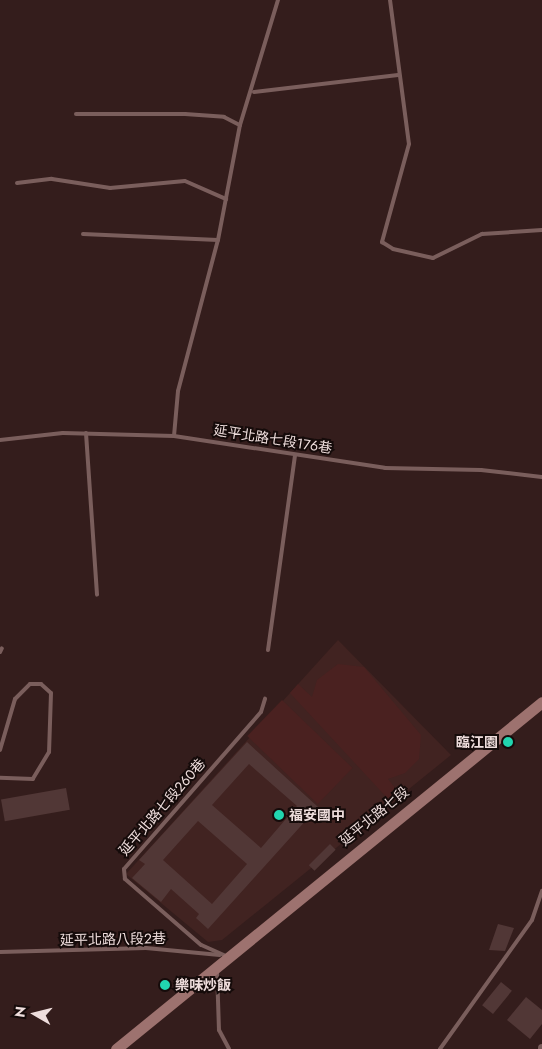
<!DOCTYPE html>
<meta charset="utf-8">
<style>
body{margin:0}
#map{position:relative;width:542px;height:1049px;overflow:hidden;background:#341d1c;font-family:Jost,"Noto Sans TC",sans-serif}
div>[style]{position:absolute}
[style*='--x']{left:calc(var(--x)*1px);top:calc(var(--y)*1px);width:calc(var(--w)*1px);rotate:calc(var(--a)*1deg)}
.built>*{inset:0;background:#412321}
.green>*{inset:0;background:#4a2120;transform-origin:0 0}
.building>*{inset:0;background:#513736;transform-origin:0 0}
.lane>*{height:4px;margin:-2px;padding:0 2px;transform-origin:2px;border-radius:2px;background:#7a5e5c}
.street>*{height:8px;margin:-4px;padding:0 4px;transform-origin:4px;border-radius:4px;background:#7a5e5c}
.secondary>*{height:11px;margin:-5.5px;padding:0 5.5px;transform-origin:5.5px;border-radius:5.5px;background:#9d726f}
.dots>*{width:14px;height:14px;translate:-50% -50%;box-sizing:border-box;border:2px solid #150b0a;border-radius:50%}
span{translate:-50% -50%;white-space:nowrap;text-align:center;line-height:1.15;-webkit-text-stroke:4px #150b0a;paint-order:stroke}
.street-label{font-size:14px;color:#eedddc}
.poi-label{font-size:14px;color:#eedddc;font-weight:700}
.right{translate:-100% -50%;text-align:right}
.left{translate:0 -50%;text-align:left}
.north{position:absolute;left:10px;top:989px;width:50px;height:50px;-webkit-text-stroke:4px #150b0a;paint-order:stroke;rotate:278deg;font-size:14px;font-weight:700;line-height:20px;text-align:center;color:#eedddc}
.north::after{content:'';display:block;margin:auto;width:18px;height:22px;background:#eedddc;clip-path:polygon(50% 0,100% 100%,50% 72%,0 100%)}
</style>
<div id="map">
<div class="built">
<i style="clip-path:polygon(338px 640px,451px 755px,222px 940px,208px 942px,126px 874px)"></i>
</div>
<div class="green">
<i style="clip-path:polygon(338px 664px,364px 667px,421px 735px,419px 759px,405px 773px,388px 779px,399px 793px,390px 801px,290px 693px,298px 684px,312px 697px,317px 680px)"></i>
<i style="left:282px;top:700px;width:98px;height:50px;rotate:44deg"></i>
</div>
<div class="building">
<i style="clip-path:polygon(evenodd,247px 742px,318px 807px,208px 929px,196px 918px,199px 914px,171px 889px,161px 902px,132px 878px,145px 864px,139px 860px,247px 742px,249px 764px,297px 806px,261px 848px,212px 805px,249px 764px,247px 742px,198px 821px,247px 864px,212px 904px,163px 860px,198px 821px)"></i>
<i style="left:66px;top:788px;width:22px;height:66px;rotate:80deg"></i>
<i style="left:330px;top:844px;width:8px;height:30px;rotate:45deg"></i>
<i style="clip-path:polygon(498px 924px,514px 928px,505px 951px,489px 950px)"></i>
<i style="left:501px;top:982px;width:14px;height:30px;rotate:39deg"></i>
<i style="clip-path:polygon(526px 997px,542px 1010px,542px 1024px,530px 1039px,507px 1020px)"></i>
</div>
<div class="lane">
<i style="--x:390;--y:0;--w:145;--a:82.5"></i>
<i style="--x:409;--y:144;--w:102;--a:105.4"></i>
<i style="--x:382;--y:242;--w:13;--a:32"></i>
<i style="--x:393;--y:249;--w:41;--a:12.7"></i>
<i style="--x:433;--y:258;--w:55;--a:-26.1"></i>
<i style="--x:482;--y:234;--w:60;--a:-3.8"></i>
<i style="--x:254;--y:92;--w:145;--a:-6.7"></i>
<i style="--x:76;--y:114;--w:109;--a:0"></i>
<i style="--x:185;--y:114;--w:39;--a:4"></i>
<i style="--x:224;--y:117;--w:18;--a:27"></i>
<i style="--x:17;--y:183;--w:35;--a:-7"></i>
<i style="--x:52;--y:179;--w:59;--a:8.8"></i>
<i style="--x:110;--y:188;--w:75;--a:-5.3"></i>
<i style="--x:185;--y:181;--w:45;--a:23.7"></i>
<i style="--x:83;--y:234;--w:135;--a:2.5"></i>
<i style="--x:86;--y:433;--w:162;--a:86.1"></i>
<i style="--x:174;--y:436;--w:45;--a:-84.9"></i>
<i style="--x:178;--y:391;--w:156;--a:-75.2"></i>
<i style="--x:218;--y:240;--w:117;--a:-79.2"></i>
<i style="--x:240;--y:125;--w:131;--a:-73.1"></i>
<i style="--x:0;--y:440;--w:63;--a:-6.3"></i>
<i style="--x:63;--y:433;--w:111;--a:1.5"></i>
<i style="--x:174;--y:436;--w:213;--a:8.6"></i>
<i style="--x:385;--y:468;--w:96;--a:1.2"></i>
<i style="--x:481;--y:470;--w:61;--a:6.5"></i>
<i style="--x:268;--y:650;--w:197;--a:-82.1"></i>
<i style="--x:0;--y:652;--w:4;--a:-63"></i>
<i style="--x:0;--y:750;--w:53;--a:-73.6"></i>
<i style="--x:15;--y:699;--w:21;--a:-45"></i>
<i style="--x:30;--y:684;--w:11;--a:0"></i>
<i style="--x:41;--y:684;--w:13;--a:42"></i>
<i style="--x:51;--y:693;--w:59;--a:91.9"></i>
<i style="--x:49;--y:752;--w:31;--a:121"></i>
<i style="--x:33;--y:779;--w:33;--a:-178"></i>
<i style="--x:0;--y:952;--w:146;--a:-1.6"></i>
<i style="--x:146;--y:948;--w:74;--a:5.4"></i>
<i style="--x:226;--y:956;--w:27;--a:-156"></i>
<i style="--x:201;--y:945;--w:101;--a:-139"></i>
<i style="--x:125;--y:879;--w:10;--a:-96"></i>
<i style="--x:124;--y:869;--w:208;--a:-48.9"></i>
<i style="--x:261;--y:712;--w:14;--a:-73"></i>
<i style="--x:217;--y:970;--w:60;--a:88.1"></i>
<i style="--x:219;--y:1030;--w:21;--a:62"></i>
<i style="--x:440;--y:1049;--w:158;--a:-54.5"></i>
<i style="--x:532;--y:920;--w:31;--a:-71"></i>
</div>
<div class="street">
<i style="--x:542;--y:1049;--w:1;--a:-90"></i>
</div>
<div class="secondary">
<i style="--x:116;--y:1049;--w:549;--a:-39.16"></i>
</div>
<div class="dots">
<i style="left:508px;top:742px;background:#21d5af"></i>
<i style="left:279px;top:815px;background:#21d5af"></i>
<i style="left:165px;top:985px;background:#21d5af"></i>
</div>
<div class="street-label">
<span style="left:273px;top:439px;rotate:9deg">延平北路七段176巷</span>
<span style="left:162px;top:807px;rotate:-49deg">延平北路七段260巷</span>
<span style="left:374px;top:816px;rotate:-39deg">延平北路七段</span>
<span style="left:113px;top:939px;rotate:-1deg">延平北路八段2巷</span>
</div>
<div class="poi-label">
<span class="right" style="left:498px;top:742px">臨江園</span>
<span class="left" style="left:289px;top:815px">福安國中</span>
<span class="left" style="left:175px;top:985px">樂味炒飯</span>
</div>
<div class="north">N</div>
</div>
